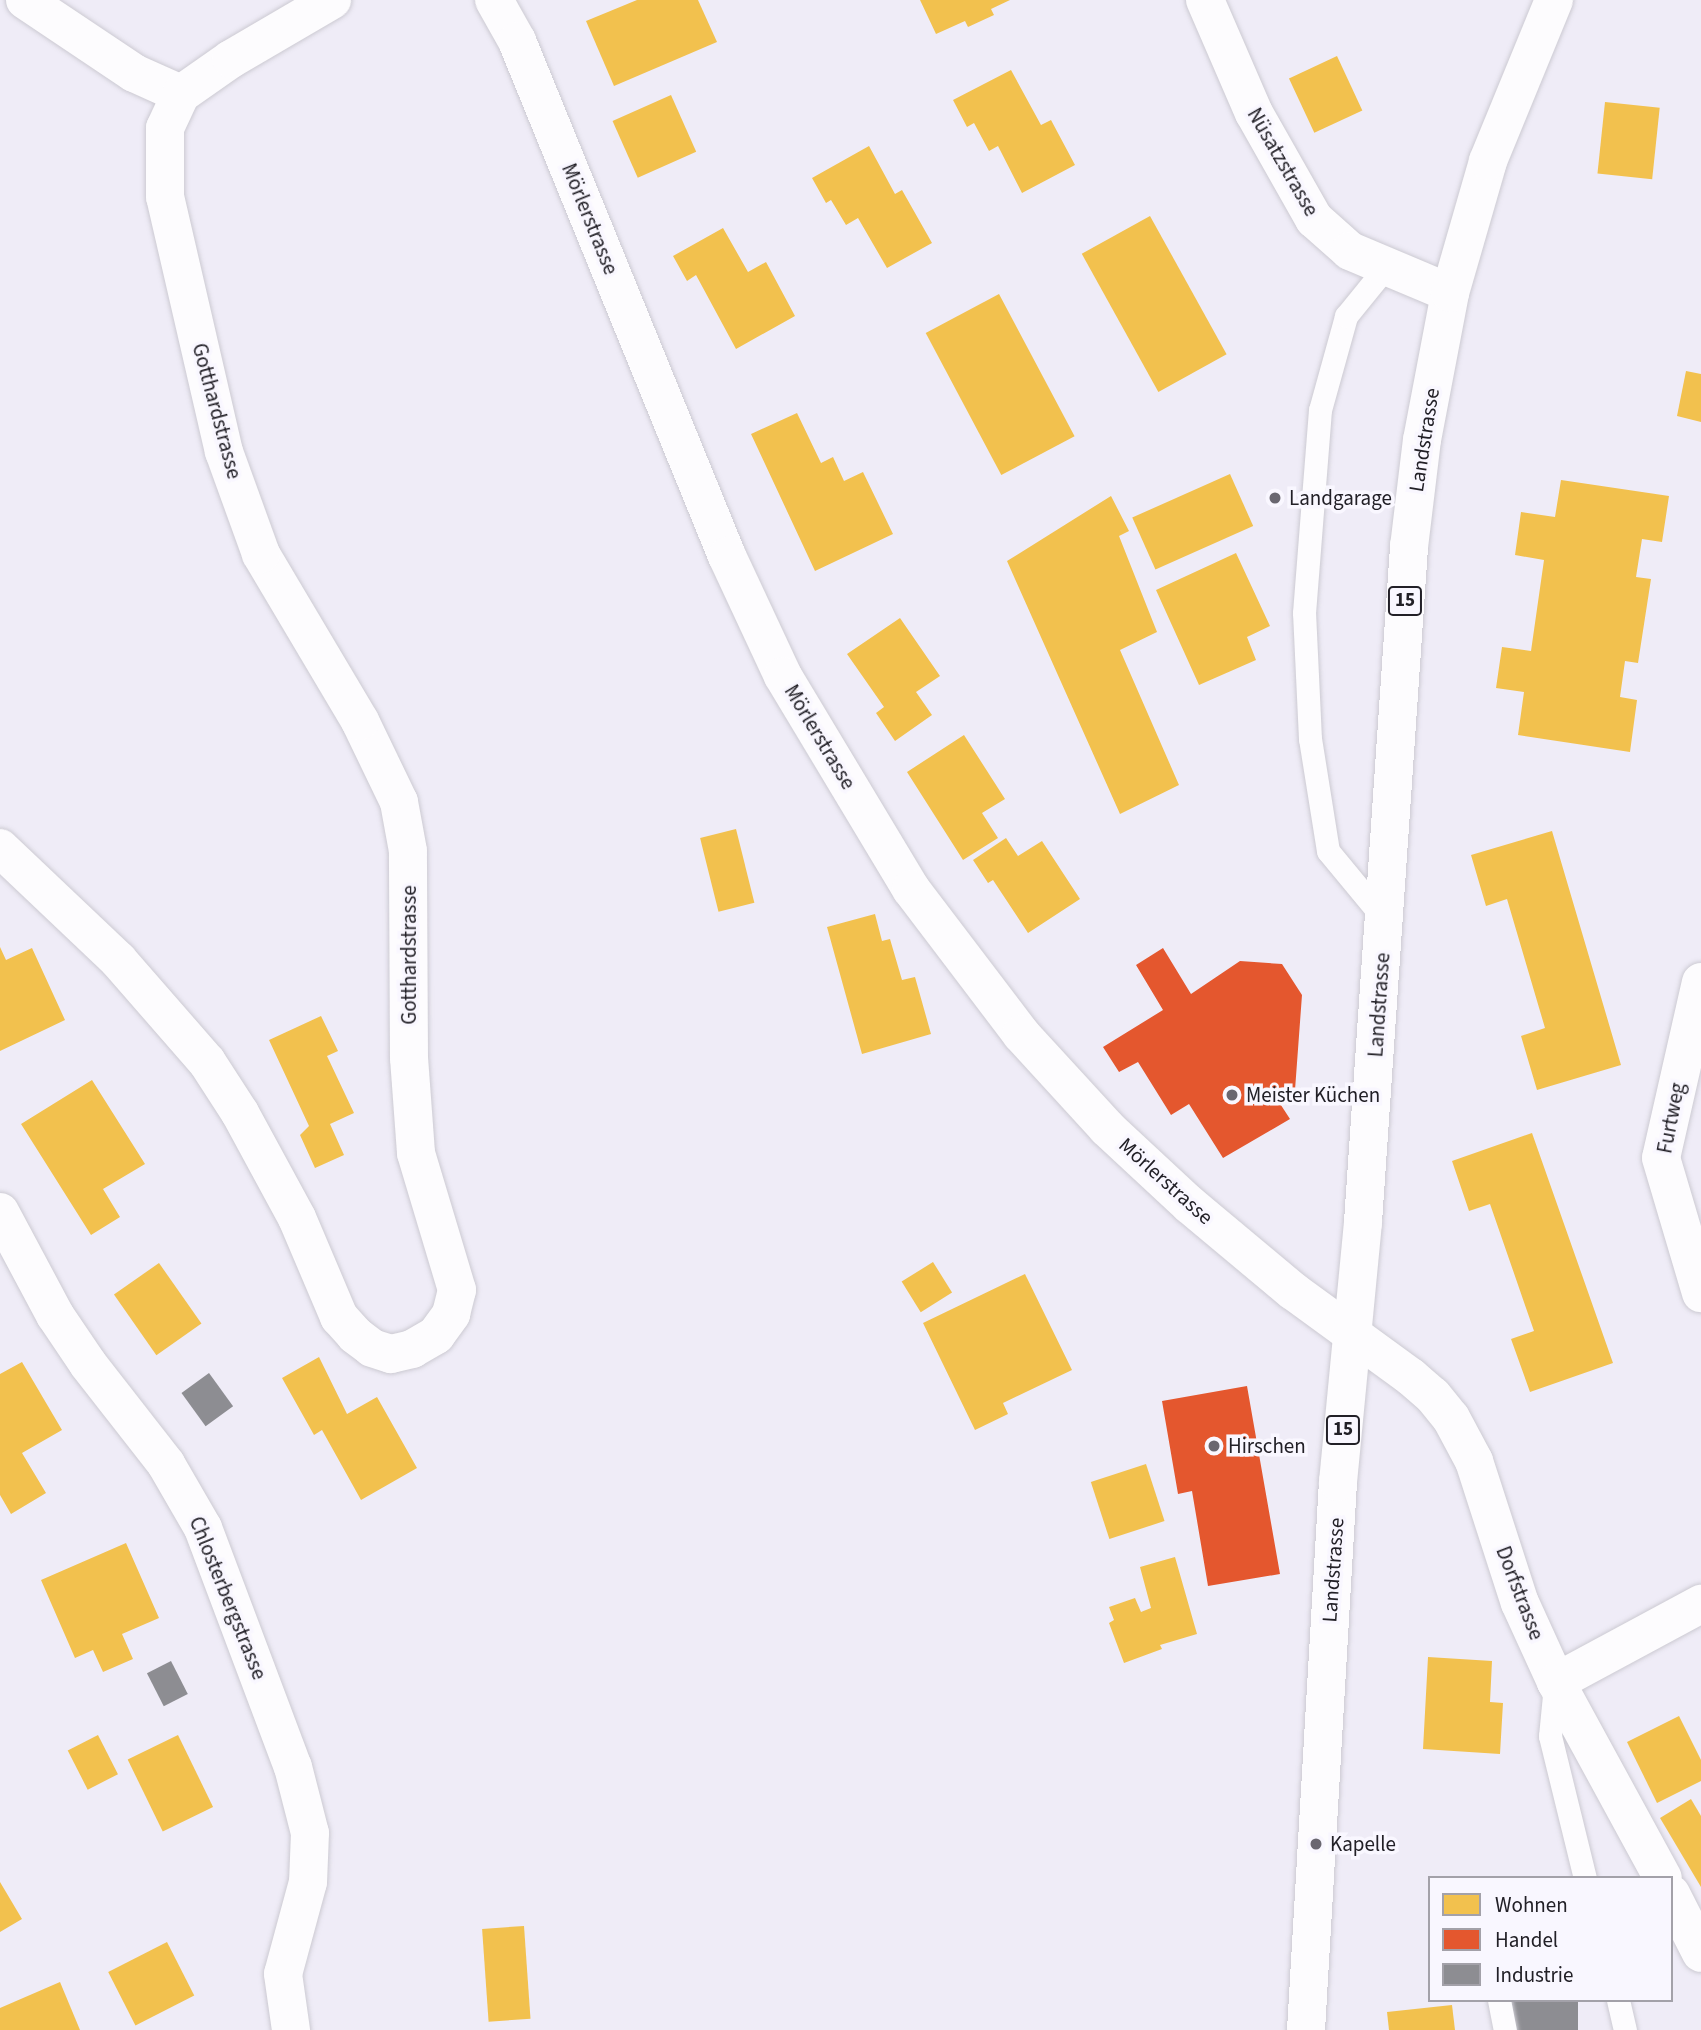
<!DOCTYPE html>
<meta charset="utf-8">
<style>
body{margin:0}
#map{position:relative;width:1701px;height:2030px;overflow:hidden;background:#efecf7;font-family:"Source Sans 3",sans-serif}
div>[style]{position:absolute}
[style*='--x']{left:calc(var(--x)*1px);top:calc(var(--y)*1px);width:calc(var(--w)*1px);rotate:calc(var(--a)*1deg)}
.homes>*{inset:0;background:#f2c14e;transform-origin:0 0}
.shops>*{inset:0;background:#e4572e}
.industry>*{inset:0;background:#8d8d92;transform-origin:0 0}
.roads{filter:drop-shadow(0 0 2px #cccad2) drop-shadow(0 0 2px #cccad2)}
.service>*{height:23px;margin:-11.5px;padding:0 11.5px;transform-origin:11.5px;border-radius:11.5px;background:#fdfcfe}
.minor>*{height:38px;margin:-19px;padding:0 19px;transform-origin:19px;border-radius:19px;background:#fdfcfe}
.primary>*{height:38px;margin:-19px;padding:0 19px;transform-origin:19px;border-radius:19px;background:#fdfcfe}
.dots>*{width:19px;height:19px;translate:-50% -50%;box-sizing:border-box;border:4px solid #f9f7ff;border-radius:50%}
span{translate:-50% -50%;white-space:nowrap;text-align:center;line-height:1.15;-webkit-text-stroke:7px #f9f7ff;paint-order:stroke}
.shield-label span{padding:2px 5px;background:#f9f7ff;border:2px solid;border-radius:5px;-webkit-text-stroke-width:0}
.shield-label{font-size:19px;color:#222027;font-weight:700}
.street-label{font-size:21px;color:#222027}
.poi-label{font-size:21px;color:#222027}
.left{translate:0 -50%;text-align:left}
.legend{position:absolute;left:1428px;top:1876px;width:245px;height:126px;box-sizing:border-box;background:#f9f7ff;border:2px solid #a3a1a9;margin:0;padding:9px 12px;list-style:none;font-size:21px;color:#222027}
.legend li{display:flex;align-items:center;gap:14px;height:35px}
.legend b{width:35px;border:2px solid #a3a1a9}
</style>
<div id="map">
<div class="homes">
<i style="clip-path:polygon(637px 0,698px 0,717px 42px,614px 86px,586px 21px)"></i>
<i style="clip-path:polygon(920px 0,1010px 0,991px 9px,994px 15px,968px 27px,965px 21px,936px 34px)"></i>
<i style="left:1337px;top:56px;width:60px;height:53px;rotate:65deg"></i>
<i style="clip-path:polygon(1011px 70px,1041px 125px,1051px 120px,1075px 165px,1022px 193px,998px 146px,989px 151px,974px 123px,967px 127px,953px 100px)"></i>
<i style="left:671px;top:95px;width:62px;height:64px;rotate:66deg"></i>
<i style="left:1605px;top:102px;width:55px;height:72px;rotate:6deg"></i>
<i style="clip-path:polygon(869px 146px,895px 194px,902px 190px,932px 243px,887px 268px,858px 218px,846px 225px,831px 200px,826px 203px,812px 178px)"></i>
<i style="left:1150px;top:216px;width:158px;height:78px;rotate:61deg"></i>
<i style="clip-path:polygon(723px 228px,748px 272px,766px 262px,795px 316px,736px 349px,696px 275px,687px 281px,673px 256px)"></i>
<i style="left:999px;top:294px;width:161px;height:83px;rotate:62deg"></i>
<i style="clip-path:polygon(1686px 371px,1701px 374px,1701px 422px,1677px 416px)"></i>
<i style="clip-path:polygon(797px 413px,821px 463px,833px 457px,844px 481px,863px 472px,893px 534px,815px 571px,751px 434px)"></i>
<i style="left:1230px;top:474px;width:57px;height:107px;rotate:66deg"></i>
<i style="clip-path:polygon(1561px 480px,1669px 496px,1662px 542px,1642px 539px,1636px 577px,1651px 579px,1638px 663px,1625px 661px,1620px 697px,1637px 700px,1630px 752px,1518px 735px,1524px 692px,1496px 688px,1502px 647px,1531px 651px,1544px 560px,1515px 555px,1521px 512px,1555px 517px)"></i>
<i style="clip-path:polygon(1111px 496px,1129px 531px,1119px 536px,1157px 632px,1120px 650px,1179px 785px,1120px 814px,1007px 561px)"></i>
<i style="clip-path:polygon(1236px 553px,1270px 626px,1247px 637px,1256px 660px,1199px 685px,1156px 590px)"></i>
<i style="clip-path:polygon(900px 618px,940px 676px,916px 692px,932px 715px,895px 741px,876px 713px,884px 707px,847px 654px)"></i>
<i style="clip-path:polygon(964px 735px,1005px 799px,982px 813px,998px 838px,963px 860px,907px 772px)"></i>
<i style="left:736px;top:829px;width:76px;height:37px;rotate:76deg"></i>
<i style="clip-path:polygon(1552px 831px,1621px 1065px,1537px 1090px,1521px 1036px,1545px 1028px,1507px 899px,1486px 906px,1471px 855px)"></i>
<i style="clip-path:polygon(1006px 838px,1018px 856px,1042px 841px,1080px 899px,1028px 933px,993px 880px,988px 883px,973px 860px)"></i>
<i style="clip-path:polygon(875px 914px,882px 941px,890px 939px,902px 980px,915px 977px,931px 1034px,862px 1054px,827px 927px)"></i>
<i style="clip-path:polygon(0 947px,6px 960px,32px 948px,65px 1020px,0 1051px)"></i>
<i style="clip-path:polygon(321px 1016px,338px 1051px,327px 1056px,354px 1113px,330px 1124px,344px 1155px,315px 1168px,300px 1135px,309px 1126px,269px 1040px)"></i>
<i style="clip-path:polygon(92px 1080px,145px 1164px,103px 1189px,120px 1217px,91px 1235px,21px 1124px)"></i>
<i style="clip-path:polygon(1532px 1133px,1613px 1363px,1530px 1392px,1511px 1339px,1534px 1331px,1490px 1204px,1469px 1211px,1452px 1161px)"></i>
<i style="left:933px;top:1262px;width:36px;height:37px;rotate:58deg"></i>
<i style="left:159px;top:1263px;width:74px;height:55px;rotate:55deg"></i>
<i style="clip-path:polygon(1025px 1274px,1072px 1370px,1003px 1403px,1008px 1414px,975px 1430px,923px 1323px)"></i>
<i style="clip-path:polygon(319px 1357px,347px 1414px,377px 1397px,417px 1468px,361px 1500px,322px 1430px,314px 1435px,282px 1378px)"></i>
<i style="clip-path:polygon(22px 1362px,62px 1430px,22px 1453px,46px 1493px,11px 1514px,0 1495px,0 1374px)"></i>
<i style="left:1146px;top:1464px;width:60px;height:58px;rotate:72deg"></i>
<i style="clip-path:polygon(126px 1543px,159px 1618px,122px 1634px,133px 1659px,103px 1672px,93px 1650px,75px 1658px,41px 1580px)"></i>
<i style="clip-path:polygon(1175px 1557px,1197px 1634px,1160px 1645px,1162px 1649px,1124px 1663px,1109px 1623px,1114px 1620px,1109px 1607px,1135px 1598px,1141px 1612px,1151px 1608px,1140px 1567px)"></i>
<i style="clip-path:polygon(1428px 1657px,1492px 1661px,1490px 1702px,1503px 1703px,1500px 1754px,1423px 1749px)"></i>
<i style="clip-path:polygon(1679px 1716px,1701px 1760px,1701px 1781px,1657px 1803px,1627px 1742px)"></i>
<i style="left:98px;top:1735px;width:44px;height:34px;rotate:63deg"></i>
<i style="left:178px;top:1735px;width:80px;height:56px;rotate:64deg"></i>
<i style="clip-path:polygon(1691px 1799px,1701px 1816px,1701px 1887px,1660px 1818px)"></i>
<i style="clip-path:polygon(0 1882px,22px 1919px,0 1932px)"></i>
<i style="left:524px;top:1926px;width:93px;height:42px;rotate:86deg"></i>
<i style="left:167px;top:1942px;width:60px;height:66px;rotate:63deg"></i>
<i style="clip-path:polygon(60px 1982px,80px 2030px,0 2030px,0 2008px)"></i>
<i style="clip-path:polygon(1452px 2005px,1455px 2030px,1389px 2030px,1387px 2012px)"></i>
</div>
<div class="shops">
<i style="clip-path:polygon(1163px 948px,1191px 994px,1240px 961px,1282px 964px,1302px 995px,1295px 1090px,1277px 1099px,1290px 1119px,1223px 1158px,1189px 1104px,1171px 1115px,1138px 1062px,1119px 1072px,1103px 1047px,1163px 1010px,1136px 965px)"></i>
<i style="clip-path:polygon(1247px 1386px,1280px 1574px,1208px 1586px,1192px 1491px,1178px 1494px,1162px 1401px)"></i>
</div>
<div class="industry">
<i style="left:209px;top:1373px;width:41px;height:34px;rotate:54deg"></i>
<i style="left:171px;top:1661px;width:37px;height:27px;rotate:63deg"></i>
<i style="left:1510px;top:2000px;width:68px;height:30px"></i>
</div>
<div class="roads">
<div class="service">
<i style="--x:1385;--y:920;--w:89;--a:-129.6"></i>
<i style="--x:1328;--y:851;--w:113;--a:-99.1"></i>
<i style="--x:1310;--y:739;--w:126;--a:-92.7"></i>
<i style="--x:1304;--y:613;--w:204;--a:-85.5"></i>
<i style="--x:1320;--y:410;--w:98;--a:-74.5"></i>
<i style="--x:1346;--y:316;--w:62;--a:-50.9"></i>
<i style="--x:1555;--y:1685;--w:51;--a:95.6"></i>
<i style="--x:1550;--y:1736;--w:146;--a:76.2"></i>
<i style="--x:1499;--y:2000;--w:31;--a:79"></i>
<i style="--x:1618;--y:2000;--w:31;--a:77"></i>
</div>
<div class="minor">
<i style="--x:25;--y:0;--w:131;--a:33.8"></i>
<i style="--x:134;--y:73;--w:51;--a:24.1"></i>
<i style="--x:494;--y:0;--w:47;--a:60.7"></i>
<i style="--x:517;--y:41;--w:556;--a:67.82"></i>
<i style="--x:727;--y:556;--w:132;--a:65"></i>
<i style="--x:783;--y:676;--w:249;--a:59"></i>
<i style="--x:911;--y:889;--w:182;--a:52.8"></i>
<i style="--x:1021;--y:1034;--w:127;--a:47.5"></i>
<i style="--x:1107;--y:1128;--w:113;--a:42.9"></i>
<i style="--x:1190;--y:1205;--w:134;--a:39.9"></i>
<i style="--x:1293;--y:1291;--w:146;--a:36.1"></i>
<i style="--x:1411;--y:1377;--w:29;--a:41"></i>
<i style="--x:1433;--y:1396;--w:28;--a:51"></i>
<i style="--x:1451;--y:1418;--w:49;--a:61.9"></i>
<i style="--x:1474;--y:1461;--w:149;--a:72.1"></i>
<i style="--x:1520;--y:1603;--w:87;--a:65.5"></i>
<i style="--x:1556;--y:1682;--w:223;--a:61.4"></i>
<i style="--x:1205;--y:0;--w:123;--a:66.6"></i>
<i style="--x:1254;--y:113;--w:122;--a:60.5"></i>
<i style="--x:1314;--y:219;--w:48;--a:41.6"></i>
<i style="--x:1350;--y:251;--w:108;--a:22.8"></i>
<i style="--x:0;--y:848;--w:163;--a:43.5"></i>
<i style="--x:118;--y:960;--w:135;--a:48.9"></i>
<i style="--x:207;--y:1062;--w:61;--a:57.1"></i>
<i style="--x:240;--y:1113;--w:119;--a:61.5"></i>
<i style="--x:297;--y:1218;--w:108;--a:67"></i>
<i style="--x:339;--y:1317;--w:24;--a:48"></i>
<i style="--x:355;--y:1335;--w:21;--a:37"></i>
<i style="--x:372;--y:1348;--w:20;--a:18"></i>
<i style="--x:391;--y:1354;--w:22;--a:-13"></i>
<i style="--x:412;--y:1349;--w:28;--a:-30"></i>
<i style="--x:436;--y:1335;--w:26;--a:-54"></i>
<i style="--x:451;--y:1314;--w:25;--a:-76"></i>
<i style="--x:457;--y:1290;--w:143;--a:-106.7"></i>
<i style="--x:416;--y:1153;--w:95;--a:-94.2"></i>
<i style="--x:409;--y:1058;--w:207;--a:-90.3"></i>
<i style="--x:408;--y:851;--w:50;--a:-100.4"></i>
<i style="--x:399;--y:802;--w:90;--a:-115.7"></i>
<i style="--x:360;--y:721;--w:194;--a:-120.7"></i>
<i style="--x:261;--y:554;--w:109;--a:-109.9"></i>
<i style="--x:224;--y:452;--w:262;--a:-103"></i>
<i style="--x:165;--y:197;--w:69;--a:-90"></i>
<i style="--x:165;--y:128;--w:38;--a:-65"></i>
<i style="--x:181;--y:94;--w:61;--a:-35"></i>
<i style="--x:231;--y:59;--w:117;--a:-30.3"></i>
<i style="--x:1701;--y:982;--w:180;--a:102.8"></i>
<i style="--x:1661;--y:1158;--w:141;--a:73.5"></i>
<i style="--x:0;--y:1212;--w:117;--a:61.9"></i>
<i style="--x:55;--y:1315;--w:59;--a:56"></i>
<i style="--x:88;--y:1364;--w:127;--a:52"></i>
<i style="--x:166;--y:1464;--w:74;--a:60"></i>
<i style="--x:203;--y:1528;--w:255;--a:69.4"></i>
<i style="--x:293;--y:1767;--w:68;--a:75.6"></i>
<i style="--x:310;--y:1833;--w:49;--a:92.3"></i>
<i style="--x:308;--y:1882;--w:95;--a:105.2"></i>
<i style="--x:283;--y:1974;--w:57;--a:81.9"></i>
<i style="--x:1556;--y:1682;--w:165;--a:-28.3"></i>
<i style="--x:1671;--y:1894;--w:66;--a:63"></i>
</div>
<div class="primary">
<i style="--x:1306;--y:2030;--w:549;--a:-86.66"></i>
<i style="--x:1338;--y:1482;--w:261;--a:-84.5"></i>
<i style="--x:1363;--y:1222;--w:677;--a:-86.1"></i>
<i style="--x:1409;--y:547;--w:108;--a:-83.1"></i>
<i style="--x:1422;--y:440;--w:150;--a:-79.2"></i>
<i style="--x:1450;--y:293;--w:137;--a:-73.9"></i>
<i style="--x:1488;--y:161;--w:174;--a:-67.7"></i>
</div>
</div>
<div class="dots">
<i style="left:1275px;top:498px;background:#6a6770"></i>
<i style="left:1232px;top:1095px;background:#6a6770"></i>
<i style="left:1214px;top:1446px;background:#6a6770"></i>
<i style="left:1316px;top:1844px;background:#6a6770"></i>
</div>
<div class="shield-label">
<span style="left:1405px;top:601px">15</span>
<span style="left:1343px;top:1430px">15</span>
</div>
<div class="street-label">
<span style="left:1283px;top:162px;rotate:60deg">Nüsatzstrasse</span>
<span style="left:590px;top:219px;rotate:68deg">Mörlerstrasse</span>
<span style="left:217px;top:411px;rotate:75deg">Gotthardstrasse</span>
<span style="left:1424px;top:440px;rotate:-81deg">Landstrasse</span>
<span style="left:820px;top:737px;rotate:59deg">Mörlerstrasse</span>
<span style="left:409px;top:955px;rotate:-90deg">Gotthardstrasse</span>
<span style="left:1379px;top:1005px;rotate:-86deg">Landstrasse</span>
<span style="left:1671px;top:1118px;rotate:-79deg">Furtweg</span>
<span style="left:1166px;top:1181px;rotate:42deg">Mörlerstrasse</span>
<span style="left:1333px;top:1570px;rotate:-86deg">Landstrasse</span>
<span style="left:1520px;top:1593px;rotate:69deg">Dorfstrasse</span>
<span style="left:228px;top:1598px;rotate:68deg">Chlosterbergstrasse</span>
</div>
<div class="poi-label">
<span class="left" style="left:1289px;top:498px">Landgarage</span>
<span class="left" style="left:1246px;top:1095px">Meister Küchen</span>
<span class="left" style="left:1228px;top:1446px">Hirschen</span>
<span class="left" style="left:1330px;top:1844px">Kapelle</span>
</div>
<ul class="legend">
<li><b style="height:19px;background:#f2c14e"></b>Wohnen</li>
<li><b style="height:19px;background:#e4572e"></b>Handel</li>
<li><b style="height:19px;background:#8d8d92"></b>Industrie</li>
</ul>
</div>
